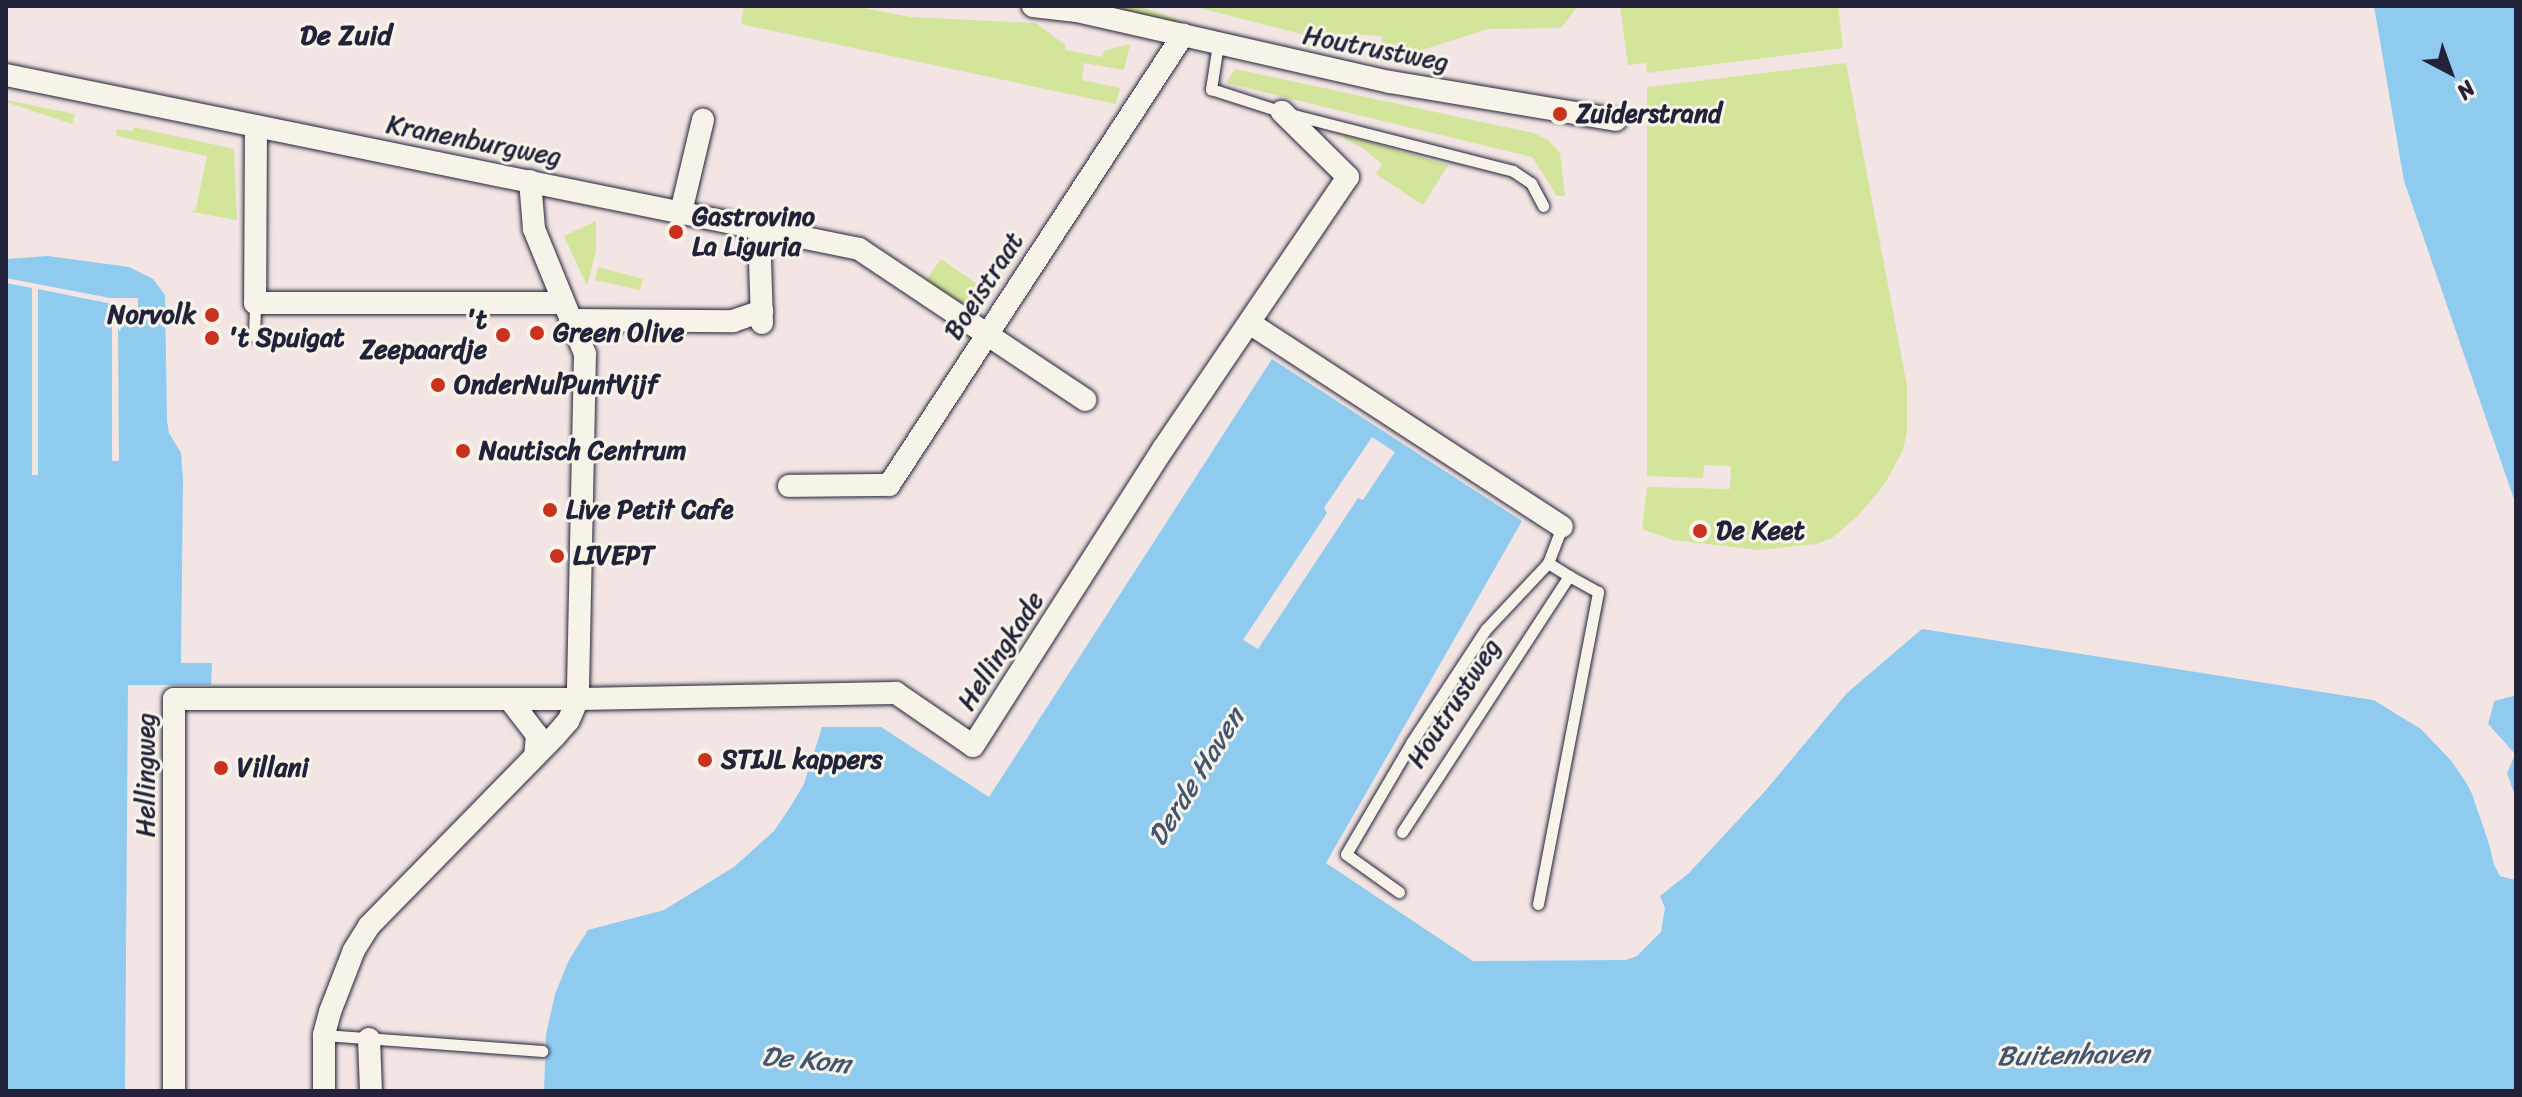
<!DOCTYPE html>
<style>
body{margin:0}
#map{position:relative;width:2522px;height:1097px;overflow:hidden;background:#f2e5e3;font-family:Sriracha,sans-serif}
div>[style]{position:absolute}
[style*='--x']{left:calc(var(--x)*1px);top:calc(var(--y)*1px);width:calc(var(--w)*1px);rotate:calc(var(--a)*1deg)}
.green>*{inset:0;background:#d2e59a;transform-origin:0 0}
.water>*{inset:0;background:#8fcbef}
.pier>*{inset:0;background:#f2e5e3}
.roads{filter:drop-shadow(0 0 2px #22223b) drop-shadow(0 0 2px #22223b)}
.lane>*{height:11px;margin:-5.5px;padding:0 5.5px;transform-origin:5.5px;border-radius:5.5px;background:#f7f3e8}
.street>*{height:22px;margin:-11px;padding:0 11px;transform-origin:11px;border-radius:11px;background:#f7f3e8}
.dots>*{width:22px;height:22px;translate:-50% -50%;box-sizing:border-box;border:4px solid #f7f3e8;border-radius:50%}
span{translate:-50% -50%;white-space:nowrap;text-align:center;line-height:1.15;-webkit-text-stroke:6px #f7f3e8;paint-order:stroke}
.street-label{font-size:26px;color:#22223b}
.poi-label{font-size:26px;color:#22223b;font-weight:700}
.left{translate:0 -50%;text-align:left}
.right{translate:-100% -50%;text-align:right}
.neighbourhood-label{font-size:28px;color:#22223b;font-weight:700}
.water-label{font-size:28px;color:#435571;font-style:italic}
.frame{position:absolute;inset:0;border:8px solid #22223b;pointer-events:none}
.north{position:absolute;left:2410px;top:32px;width:80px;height:80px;-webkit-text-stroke:6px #f7f3e8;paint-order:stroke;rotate:139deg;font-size:22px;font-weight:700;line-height:32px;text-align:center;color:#22223b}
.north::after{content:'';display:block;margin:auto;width:28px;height:36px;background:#22223b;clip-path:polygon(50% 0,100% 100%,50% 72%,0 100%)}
</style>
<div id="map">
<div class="green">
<i style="clip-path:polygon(744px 6px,853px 6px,910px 17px,1036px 23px,1065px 45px,1065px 50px,1102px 57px,1104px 51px,1130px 44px,1124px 70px,1084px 63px,1082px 80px,1120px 88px,1116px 104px,741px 24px)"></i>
<i style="clip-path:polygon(1103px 6px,1139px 6px,1179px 20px,1178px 23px)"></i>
<i style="clip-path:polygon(1192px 6px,1578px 6px,1561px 28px,1488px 29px,1381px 63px,1382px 36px,1343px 34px,1324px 40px)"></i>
<i style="clip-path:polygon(1620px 6px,1838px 6px,1843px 48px,1647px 73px,1646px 63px,1628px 65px)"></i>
<i style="clip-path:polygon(1846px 63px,1907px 386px,1907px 432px,1903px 450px,1886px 482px,1858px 516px,1832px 538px,1816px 544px,1759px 550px,1673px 540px,1642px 529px,1647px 487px,1730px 489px,1731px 466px,1704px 465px,1703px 478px,1647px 476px,1647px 87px)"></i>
<i style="clip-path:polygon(1235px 69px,1533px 133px,1548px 140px,1560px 153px,1565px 196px,1557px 196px,1532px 157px,1226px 83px)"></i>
<i style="clip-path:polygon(6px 100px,75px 114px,72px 124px,6px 102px)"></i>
<i style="clip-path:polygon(134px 127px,234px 149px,237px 220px,191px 212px,196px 209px,207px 156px,116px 136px,117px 129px,132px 131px)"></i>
<i style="clip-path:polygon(1344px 135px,1448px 165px,1423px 205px,1376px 174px,1382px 164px,1363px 148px,1343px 138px)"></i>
<i style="clip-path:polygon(596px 221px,596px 251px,587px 286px,564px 236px)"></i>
<i style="left:941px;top:259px;width:47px;height:29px;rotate:35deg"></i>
<i style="clip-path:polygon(598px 267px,643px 279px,640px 290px,595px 280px)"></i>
</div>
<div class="water">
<i style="clip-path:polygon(2374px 6px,2516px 6px,2516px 505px,2404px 181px)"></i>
<i style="clip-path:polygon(48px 256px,129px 267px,153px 279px,165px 295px,167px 421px,169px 433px,181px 453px,183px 480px,181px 663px,212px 663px,211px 685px,128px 685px,125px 1091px,6px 1091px,6px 259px)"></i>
<i style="clip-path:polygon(1272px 359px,1522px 521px,1326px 863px,1473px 961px,1626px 960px,1637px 956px,1661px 932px,1665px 908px,1660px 896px,1689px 873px,1766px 790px,1847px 693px,1922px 629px,2374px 700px,2421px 729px,2439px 743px,2470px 788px,2500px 876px,2516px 880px,2516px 1091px,544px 1091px,546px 1035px,555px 994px,569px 960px,588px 930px,664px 910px,734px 867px,774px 831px,789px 809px,804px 784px,822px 727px,881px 727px,989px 797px)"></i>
<i style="clip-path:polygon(2516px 695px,2516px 799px,2507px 773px,2515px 754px,2488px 724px,2494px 701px)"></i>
</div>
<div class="pier">
<i style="clip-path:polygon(6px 278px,110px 298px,138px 298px,138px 311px,118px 311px,119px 461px,112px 461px,112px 304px,38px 289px,38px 475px,32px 475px,32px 288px,6px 283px)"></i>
<i style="clip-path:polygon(1372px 437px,1395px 452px,1363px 500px,1358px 498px,1258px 649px,1243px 640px,1327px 513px,1324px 508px)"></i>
<i style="clip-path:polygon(1923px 626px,2376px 696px,2424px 725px,2461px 765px,2484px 808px,2498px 863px,2503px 872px,2516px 876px,2516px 880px,2500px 876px,2494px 865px,2481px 810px,2458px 768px,2421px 729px,2374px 700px,1918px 627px)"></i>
<i style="clip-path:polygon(2516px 691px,2516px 695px,2494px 701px,2488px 724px,2515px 754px,2507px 773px,2516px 803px,2503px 774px,2510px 755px,2484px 724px,2491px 698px)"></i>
</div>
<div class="roads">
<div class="lane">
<i style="--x:1218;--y:44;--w:46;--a:98.8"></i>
<i style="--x:1211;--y:89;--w:75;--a:17.9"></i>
<i style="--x:1282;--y:112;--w:238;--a:14.3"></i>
<i style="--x:1513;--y:171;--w:22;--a:34"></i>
<i style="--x:1531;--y:183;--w:26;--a:62"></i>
<i style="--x:254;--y:336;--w:33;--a:-88"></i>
<i style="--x:1402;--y:832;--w:306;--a:-56.9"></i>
<i style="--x:1569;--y:576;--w:25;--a:-148"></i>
<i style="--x:1548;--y:563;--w:39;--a:-69"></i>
<i style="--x:1399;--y:892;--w:65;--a:-144.4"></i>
<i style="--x:1346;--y:854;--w:129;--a:-59.6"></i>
<i style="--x:1411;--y:743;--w:136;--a:-56.7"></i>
<i style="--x:1486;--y:629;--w:91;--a:-46.8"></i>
<i style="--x:1538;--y:904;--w:318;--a:-79.1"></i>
<i style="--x:1598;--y:592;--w:33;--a:-151"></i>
<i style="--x:324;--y:1035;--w:219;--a:4.2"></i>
</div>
<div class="street">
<i style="--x:1033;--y:6;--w:44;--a:6.5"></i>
<i style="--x:1077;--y:11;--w:321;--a:12.8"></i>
<i style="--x:1390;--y:82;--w:229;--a:9.5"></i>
<i style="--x:6;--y:75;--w:871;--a:11.53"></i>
<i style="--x:859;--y:249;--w:272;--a:33.7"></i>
<i style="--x:256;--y:126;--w:177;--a:90.3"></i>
<i style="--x:255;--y:303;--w:307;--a:0"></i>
<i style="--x:530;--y:181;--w:48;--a:85.2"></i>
<i style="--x:534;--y:229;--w:135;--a:67.8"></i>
<i style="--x:585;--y:354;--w:345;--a:91.2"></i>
<i style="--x:578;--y:699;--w:318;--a:-1.1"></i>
<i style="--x:896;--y:693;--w:93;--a:34.5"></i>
<i style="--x:973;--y:746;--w:353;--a:-57.4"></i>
<i style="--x:1163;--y:449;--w:329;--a:-55.8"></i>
<i style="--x:1348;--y:177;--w:93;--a:-135.4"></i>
<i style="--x:681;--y:212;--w:95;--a:-76.6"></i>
<i style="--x:759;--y:228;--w:95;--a:88.2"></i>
<i style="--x:570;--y:320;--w:163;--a:0.4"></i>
<i style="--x:733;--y:321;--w:31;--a:-19"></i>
<i style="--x:1251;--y:324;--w:371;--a:33.1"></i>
<i style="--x:789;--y:486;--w:100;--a:-0.6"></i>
<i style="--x:889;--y:485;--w:538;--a:-56.84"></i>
<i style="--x:510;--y:700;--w:44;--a:52.4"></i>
<i style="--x:537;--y:735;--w:21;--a:95"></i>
<i style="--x:369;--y:1039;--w:52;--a:87.8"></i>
<i style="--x:174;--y:1091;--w:392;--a:-90"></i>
<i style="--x:174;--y:699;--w:404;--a:0"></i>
<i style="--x:578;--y:699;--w:24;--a:114"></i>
<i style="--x:568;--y:721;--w:21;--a:131"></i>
<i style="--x:554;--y:737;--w:264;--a:134.4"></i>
<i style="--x:369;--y:926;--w:28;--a:122"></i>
<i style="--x:354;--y:950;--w:66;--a:111.2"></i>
<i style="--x:330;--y:1012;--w:24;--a:105"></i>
<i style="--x:324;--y:1035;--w:56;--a:90"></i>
</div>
</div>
<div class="dots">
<i style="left:1560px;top:114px;background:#c8321e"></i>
<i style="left:676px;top:232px;background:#c8321e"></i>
<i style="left:212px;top:315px;background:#c8321e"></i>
<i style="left:537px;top:333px;background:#c8321e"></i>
<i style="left:503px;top:335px;background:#c8321e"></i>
<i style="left:212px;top:338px;background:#c8321e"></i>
<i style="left:438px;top:385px;background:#c8321e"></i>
<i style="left:463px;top:451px;background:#c8321e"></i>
<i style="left:550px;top:510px;background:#c8321e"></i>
<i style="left:1700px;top:531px;background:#c8321e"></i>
<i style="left:557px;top:556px;background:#c8321e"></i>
<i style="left:705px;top:760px;background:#c8321e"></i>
<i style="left:221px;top:768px;background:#c8321e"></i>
</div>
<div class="street-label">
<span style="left:1376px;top:49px;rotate:11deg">Houtrustweg</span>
<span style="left:474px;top:141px;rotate:11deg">Kranenburgweg</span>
<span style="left:984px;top:286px;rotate:-57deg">Boeistraat</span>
<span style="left:1001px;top:651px;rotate:-57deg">Hellingkade</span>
<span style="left:1454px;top:703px;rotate:-57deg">Houtrustweg</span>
<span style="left:146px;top:775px;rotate:-90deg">Hellingweg</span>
</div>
<div class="poi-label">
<span class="left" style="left:1576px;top:114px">Zuiderstrand</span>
<span class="left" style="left:692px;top:232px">Gastrovino<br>La Liguria</span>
<span class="right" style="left:196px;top:315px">Norvolk</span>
<span class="right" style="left:487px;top:335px">'t<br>Zeepaardje</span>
<span class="left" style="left:553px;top:333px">Green Olive</span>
<span class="left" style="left:228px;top:338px">'t Spuigat</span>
<span class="left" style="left:454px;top:385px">OnderNulPuntVijf</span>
<span class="left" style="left:479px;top:451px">Nautisch Centrum</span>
<span class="left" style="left:566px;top:510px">Live Petit Cafe</span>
<span class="left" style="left:1716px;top:531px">De Keet</span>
<span class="left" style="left:573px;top:556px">LIVEPT</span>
<span class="left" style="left:721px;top:760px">STIJL kappers</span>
<span class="left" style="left:237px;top:768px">Villani</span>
</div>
<div class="neighbourhood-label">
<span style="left:346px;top:35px">De Zuid</span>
</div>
<div class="water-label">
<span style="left:1196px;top:777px;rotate:-58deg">Derde Haven</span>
<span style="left:2073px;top:1055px;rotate:-1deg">Buitenhaven</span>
<span style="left:806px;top:1060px;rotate:5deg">De Kom</span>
</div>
<div class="frame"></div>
<div class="north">N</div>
</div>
